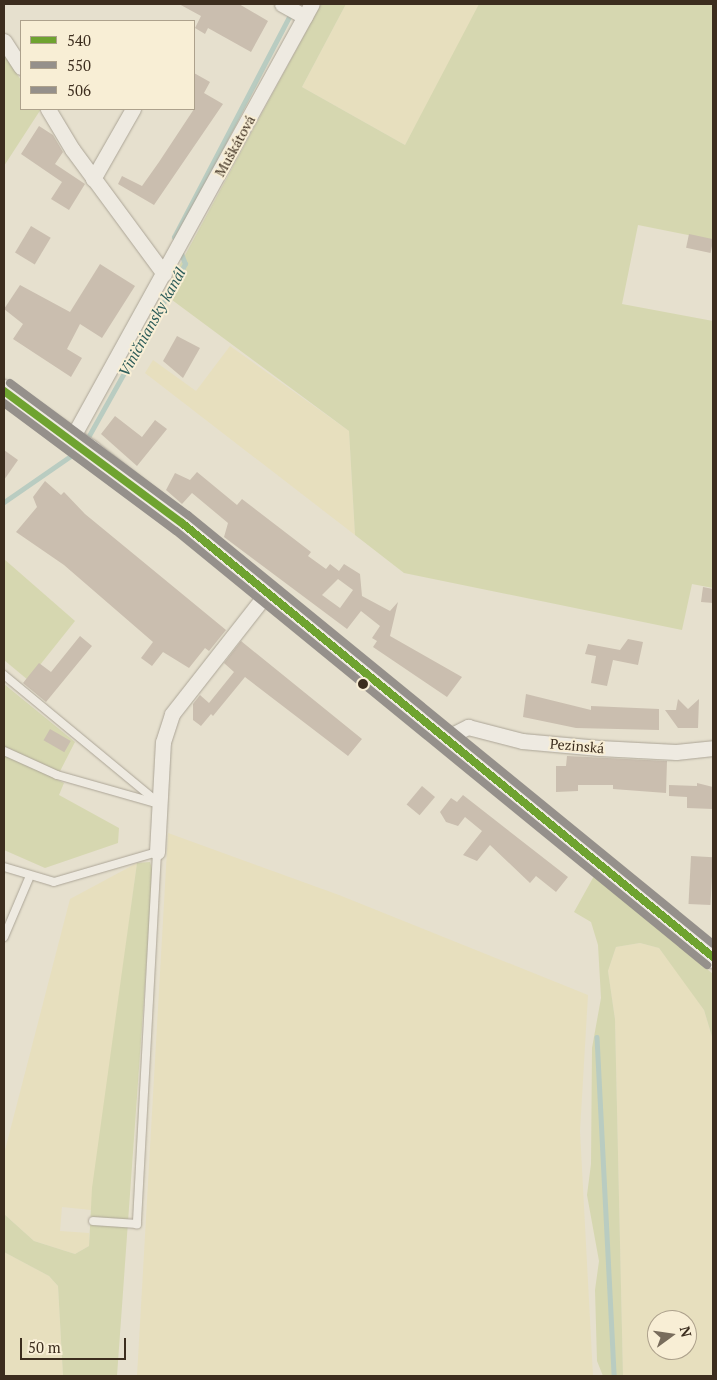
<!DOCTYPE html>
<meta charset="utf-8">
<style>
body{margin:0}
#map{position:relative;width:717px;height:1380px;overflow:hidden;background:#e6e0ce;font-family:"PT Serif",serif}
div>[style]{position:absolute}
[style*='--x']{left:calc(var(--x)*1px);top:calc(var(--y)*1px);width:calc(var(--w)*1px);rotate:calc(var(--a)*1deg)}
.farmland>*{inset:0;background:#e7dfbe}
.green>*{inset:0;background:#d6d7b0}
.stream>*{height:4.5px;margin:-2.25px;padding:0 2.25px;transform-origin:2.25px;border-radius:2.25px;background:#b9ccc1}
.building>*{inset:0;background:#cabeaf;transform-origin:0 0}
.roads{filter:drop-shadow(0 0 1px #aca597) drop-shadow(0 0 1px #aca597)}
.lane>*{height:8px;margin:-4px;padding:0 4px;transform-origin:4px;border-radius:4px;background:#eeeae1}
.street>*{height:15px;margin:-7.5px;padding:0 7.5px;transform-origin:7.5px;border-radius:7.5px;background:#eeeae1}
.secondary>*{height:22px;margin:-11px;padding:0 11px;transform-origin:11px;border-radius:11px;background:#eeeae1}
.bus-1>*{height:8px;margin:-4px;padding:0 4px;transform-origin:4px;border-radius:4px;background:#6fa330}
.bus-2>*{height:8px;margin:-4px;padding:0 4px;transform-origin:4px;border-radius:4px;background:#95908b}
.bus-3>*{height:8px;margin:-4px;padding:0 4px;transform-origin:4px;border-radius:4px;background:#95908b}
.dots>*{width:14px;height:14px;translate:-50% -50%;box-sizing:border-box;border:2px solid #f8eed5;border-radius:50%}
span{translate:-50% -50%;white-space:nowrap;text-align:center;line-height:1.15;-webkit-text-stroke:4px #f8eed5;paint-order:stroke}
.street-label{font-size:14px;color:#3c2d1e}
.water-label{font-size:15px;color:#2d5d5a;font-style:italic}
.frame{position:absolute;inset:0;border:5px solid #3c2d1e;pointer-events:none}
.legend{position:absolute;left:20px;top:20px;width:175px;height:90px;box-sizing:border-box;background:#f8eed5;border:1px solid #ada18c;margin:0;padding:6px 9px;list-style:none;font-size:15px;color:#3c2d1e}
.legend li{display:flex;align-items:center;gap:10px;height:25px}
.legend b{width:25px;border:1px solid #ada18c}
.north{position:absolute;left:647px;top:1310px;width:50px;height:50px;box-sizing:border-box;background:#f8eed5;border:1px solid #ada18c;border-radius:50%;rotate:76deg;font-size:14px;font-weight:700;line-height:20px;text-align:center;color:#3c2d1e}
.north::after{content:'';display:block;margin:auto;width:18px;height:22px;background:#786c5c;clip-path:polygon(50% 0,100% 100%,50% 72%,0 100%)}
.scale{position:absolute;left:20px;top:1338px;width:106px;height:22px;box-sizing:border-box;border:2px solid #3c2d1e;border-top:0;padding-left:6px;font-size:15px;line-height:18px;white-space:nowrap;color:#3c2d1e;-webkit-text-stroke:4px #f8eed5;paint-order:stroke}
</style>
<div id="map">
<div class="farmland">
<i style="clip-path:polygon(346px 4px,482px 4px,405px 145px,302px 87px)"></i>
<i style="clip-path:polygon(230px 346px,349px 431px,355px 535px,145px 373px,153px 360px,196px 391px)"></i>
<i style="clip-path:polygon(168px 833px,339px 895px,588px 995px,580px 1131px,593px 1376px,137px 1376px)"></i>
<i style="clip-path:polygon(137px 863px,91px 1210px,62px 1207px,60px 1231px,89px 1233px,89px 1246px,75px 1254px,34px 1241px,4px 1214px,4px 1154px,70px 899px)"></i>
<i style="clip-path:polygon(evenodd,640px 943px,659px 948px,684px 981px,704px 1010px,713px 1040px,713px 1376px,623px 1376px,615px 1019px,608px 971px,616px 947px,640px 943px,657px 1320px,687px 1320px,687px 1350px,657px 1350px,657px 1320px)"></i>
<i style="clip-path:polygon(4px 1252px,49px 1276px,58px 1286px,63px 1376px,4px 1376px)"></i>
</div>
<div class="green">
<i style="clip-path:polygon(321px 4px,346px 4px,302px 87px,405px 145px,479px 4px,713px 4px,713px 240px,638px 225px,622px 304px,713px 321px,713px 588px,692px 584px,682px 630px,404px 573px,355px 535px,349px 431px,164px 294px)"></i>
<i style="clip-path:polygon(4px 55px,21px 80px,21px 109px,41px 109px,4px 166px)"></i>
<i style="clip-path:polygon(4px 559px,75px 621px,28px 680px,4px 660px)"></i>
<i style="clip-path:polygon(4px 684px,75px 742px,56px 779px,64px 783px,59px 795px,119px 828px,118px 843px,45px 868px,4px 850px)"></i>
<i style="clip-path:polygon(150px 862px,153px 872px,117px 1376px,63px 1376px,58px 1286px,49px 1276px,4px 1252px,4px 1214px,34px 1241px,75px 1254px,89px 1246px,92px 1188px,137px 863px)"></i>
<i style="clip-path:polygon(594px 876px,713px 974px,713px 1040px,704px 1010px,659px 948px,640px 943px,616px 947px,608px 971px,615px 1019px,623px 1376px,603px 1376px,597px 1361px,595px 1290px,599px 1261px,587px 1195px,591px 1164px,592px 1048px,601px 998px,598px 945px,591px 922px,574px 912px)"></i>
</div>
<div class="stream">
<i style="--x:176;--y:241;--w:4;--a:-117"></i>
<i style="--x:174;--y:237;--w:255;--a:-62.4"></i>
<i style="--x:86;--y:441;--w:203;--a:-60.8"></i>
<i style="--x:185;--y:264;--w:14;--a:-111"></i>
<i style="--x:4;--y:502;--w:90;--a:-34.6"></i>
<i style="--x:597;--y:1037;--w:339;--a:87.1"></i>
</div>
<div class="building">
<i style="clip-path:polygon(179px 4px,239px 4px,268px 21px,251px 52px,208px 28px,205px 34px,195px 28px,201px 16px)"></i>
<i style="clip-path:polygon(194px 73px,210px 82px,204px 93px,223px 104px,154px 205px,118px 184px,122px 176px,142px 186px,159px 162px,194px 109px)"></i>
<i style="clip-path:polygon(39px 126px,53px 135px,63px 152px,55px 164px,85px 184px,69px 210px,51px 199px,62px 182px,21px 154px)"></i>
<i style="left:31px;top:226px;width:23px;height:31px;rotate:31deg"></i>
<i style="left:689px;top:234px;width:25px;height:14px;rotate:12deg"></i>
<i style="clip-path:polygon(100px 264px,135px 286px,102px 338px,80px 324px,67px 349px,82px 358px,71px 377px,13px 339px,23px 324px,4px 309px,20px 285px,70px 312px)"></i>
<i style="clip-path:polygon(177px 336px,200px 348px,183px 378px,163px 361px)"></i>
<i style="clip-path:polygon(115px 416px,142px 437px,155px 420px,167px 429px,137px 466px,101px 434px)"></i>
<i style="clip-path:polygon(4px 450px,18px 460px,4px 480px)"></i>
<i style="clip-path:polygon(evenodd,197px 472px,237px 505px,242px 499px,311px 552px,308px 556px,326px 569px,330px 564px,339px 571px,344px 564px,360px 574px,362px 596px,390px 611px,398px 602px,390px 636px,462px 677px,447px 697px,373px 647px,377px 641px,372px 638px,380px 626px,361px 611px,347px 629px,224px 537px,228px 523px,192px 493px,182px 504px,166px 490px,175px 473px,190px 480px,197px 472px,338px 579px,353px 590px,340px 608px,322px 595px,338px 579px)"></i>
<i style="clip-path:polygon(45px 481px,61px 495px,64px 492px,85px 514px,226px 630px,209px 651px,205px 648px,189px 668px,163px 652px,152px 666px,141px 658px,153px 642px,64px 565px,16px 532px,37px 507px,33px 497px)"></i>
<i style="clip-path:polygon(703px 587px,713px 589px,713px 603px,701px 602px)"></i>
<i style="clip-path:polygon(80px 636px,92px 646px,46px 702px,23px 683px,39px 663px,51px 672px)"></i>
<i style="clip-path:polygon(628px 639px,643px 642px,638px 665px,613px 660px,607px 686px,591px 683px,596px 656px,585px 654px,588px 644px,620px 650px)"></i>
<i style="clip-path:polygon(241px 641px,362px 739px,348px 756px,245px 677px,213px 716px,211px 714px,201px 726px,193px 720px,193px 704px,200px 695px,209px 703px,234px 672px,224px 663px)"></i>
<i style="clip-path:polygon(526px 694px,591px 710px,591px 706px,659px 709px,659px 730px,576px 728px,523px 717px)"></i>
<i style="clip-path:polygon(678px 699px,688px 709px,699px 699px,698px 728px,678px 728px,665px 710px,676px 710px)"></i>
<i style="left:50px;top:729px;width:24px;height:13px;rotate:30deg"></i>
<i style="clip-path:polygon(567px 756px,667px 761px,666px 793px,613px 789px,613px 785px,578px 785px,578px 791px,556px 792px,556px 766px,566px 766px)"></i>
<i style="clip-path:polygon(697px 783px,713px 787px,713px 809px,687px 808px,687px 797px,669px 796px,669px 785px,697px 786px)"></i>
<i style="left:422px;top:786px;width:17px;height:24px;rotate:40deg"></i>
<i style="clip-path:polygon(463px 795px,568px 877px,556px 892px,536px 876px,530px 883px,490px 845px,477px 861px,463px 855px,482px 831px,465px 817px,458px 826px,446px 822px,440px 812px,451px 798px,457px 802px)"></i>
<i style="left:691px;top:856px;width:22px;height:48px;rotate:3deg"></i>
</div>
<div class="roads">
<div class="lane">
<i style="--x:4;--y:675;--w:202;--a:39.6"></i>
<i style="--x:4;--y:751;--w:58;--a:24.4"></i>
<i style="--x:57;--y:775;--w:103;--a:15.8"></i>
<i style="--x:4;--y:867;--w:52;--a:16.7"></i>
<i style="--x:54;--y:882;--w:107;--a:-16.2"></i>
<i style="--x:157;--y:852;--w:373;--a:93.1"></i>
<i style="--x:137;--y:1224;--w:44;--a:-176.1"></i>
<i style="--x:4;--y:937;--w:64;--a:-67"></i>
</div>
<div class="street">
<i style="--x:282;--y:4;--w:26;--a:29"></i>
<i style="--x:4;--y:41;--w:31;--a:57"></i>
<i style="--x:48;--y:109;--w:47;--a:59"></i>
<i style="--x:72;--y:149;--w:155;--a:53.6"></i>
<i style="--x:93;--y:179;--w:81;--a:-60.3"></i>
<i style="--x:72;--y:438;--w:496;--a:-61.1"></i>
<i style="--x:446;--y:738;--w:25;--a:-27"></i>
<i style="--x:468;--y:727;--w:56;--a:14.5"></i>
<i style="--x:522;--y:741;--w:77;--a:5.2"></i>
<i style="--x:599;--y:748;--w:77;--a:3"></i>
<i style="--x:676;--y:752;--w:37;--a:-6"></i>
<i style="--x:157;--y:852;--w:110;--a:-86.9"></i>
<i style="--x:163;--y:742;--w:29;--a:-72"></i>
<i style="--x:172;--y:714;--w:154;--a:-51.9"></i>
</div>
<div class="secondary">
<i style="--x:4;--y:391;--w:105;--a:34.9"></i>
<i style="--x:90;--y:451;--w:117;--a:38"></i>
<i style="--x:182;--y:523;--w:686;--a:39.26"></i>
</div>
</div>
<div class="bus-1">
<i style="--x:4;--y:391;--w:222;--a:36.6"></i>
<i style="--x:182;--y:523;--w:686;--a:39.26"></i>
</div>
<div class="bus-2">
<i style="--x:4;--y:403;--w:214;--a:36.7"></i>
<i style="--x:176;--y:531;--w:686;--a:39.26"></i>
</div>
<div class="bus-3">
<i style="--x:10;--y:383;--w:222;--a:36.6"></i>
<i style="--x:188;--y:515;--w:678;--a:39.25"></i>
</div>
<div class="dots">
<i style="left:363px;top:684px;background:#3c2d1e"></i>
</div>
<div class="street-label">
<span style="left:235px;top:146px;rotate:-61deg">Muškátová</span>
<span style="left:577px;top:746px;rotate:5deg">Pezinská</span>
</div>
<div class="water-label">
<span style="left:152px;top:322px;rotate:-61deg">Viničniansky kanál</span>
</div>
<div class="frame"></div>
<ul class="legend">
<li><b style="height:6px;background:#6fa330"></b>540</li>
<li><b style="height:6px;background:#95908b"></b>550</li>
<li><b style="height:6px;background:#95908b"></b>506</li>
</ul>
<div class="north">N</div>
<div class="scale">50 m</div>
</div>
